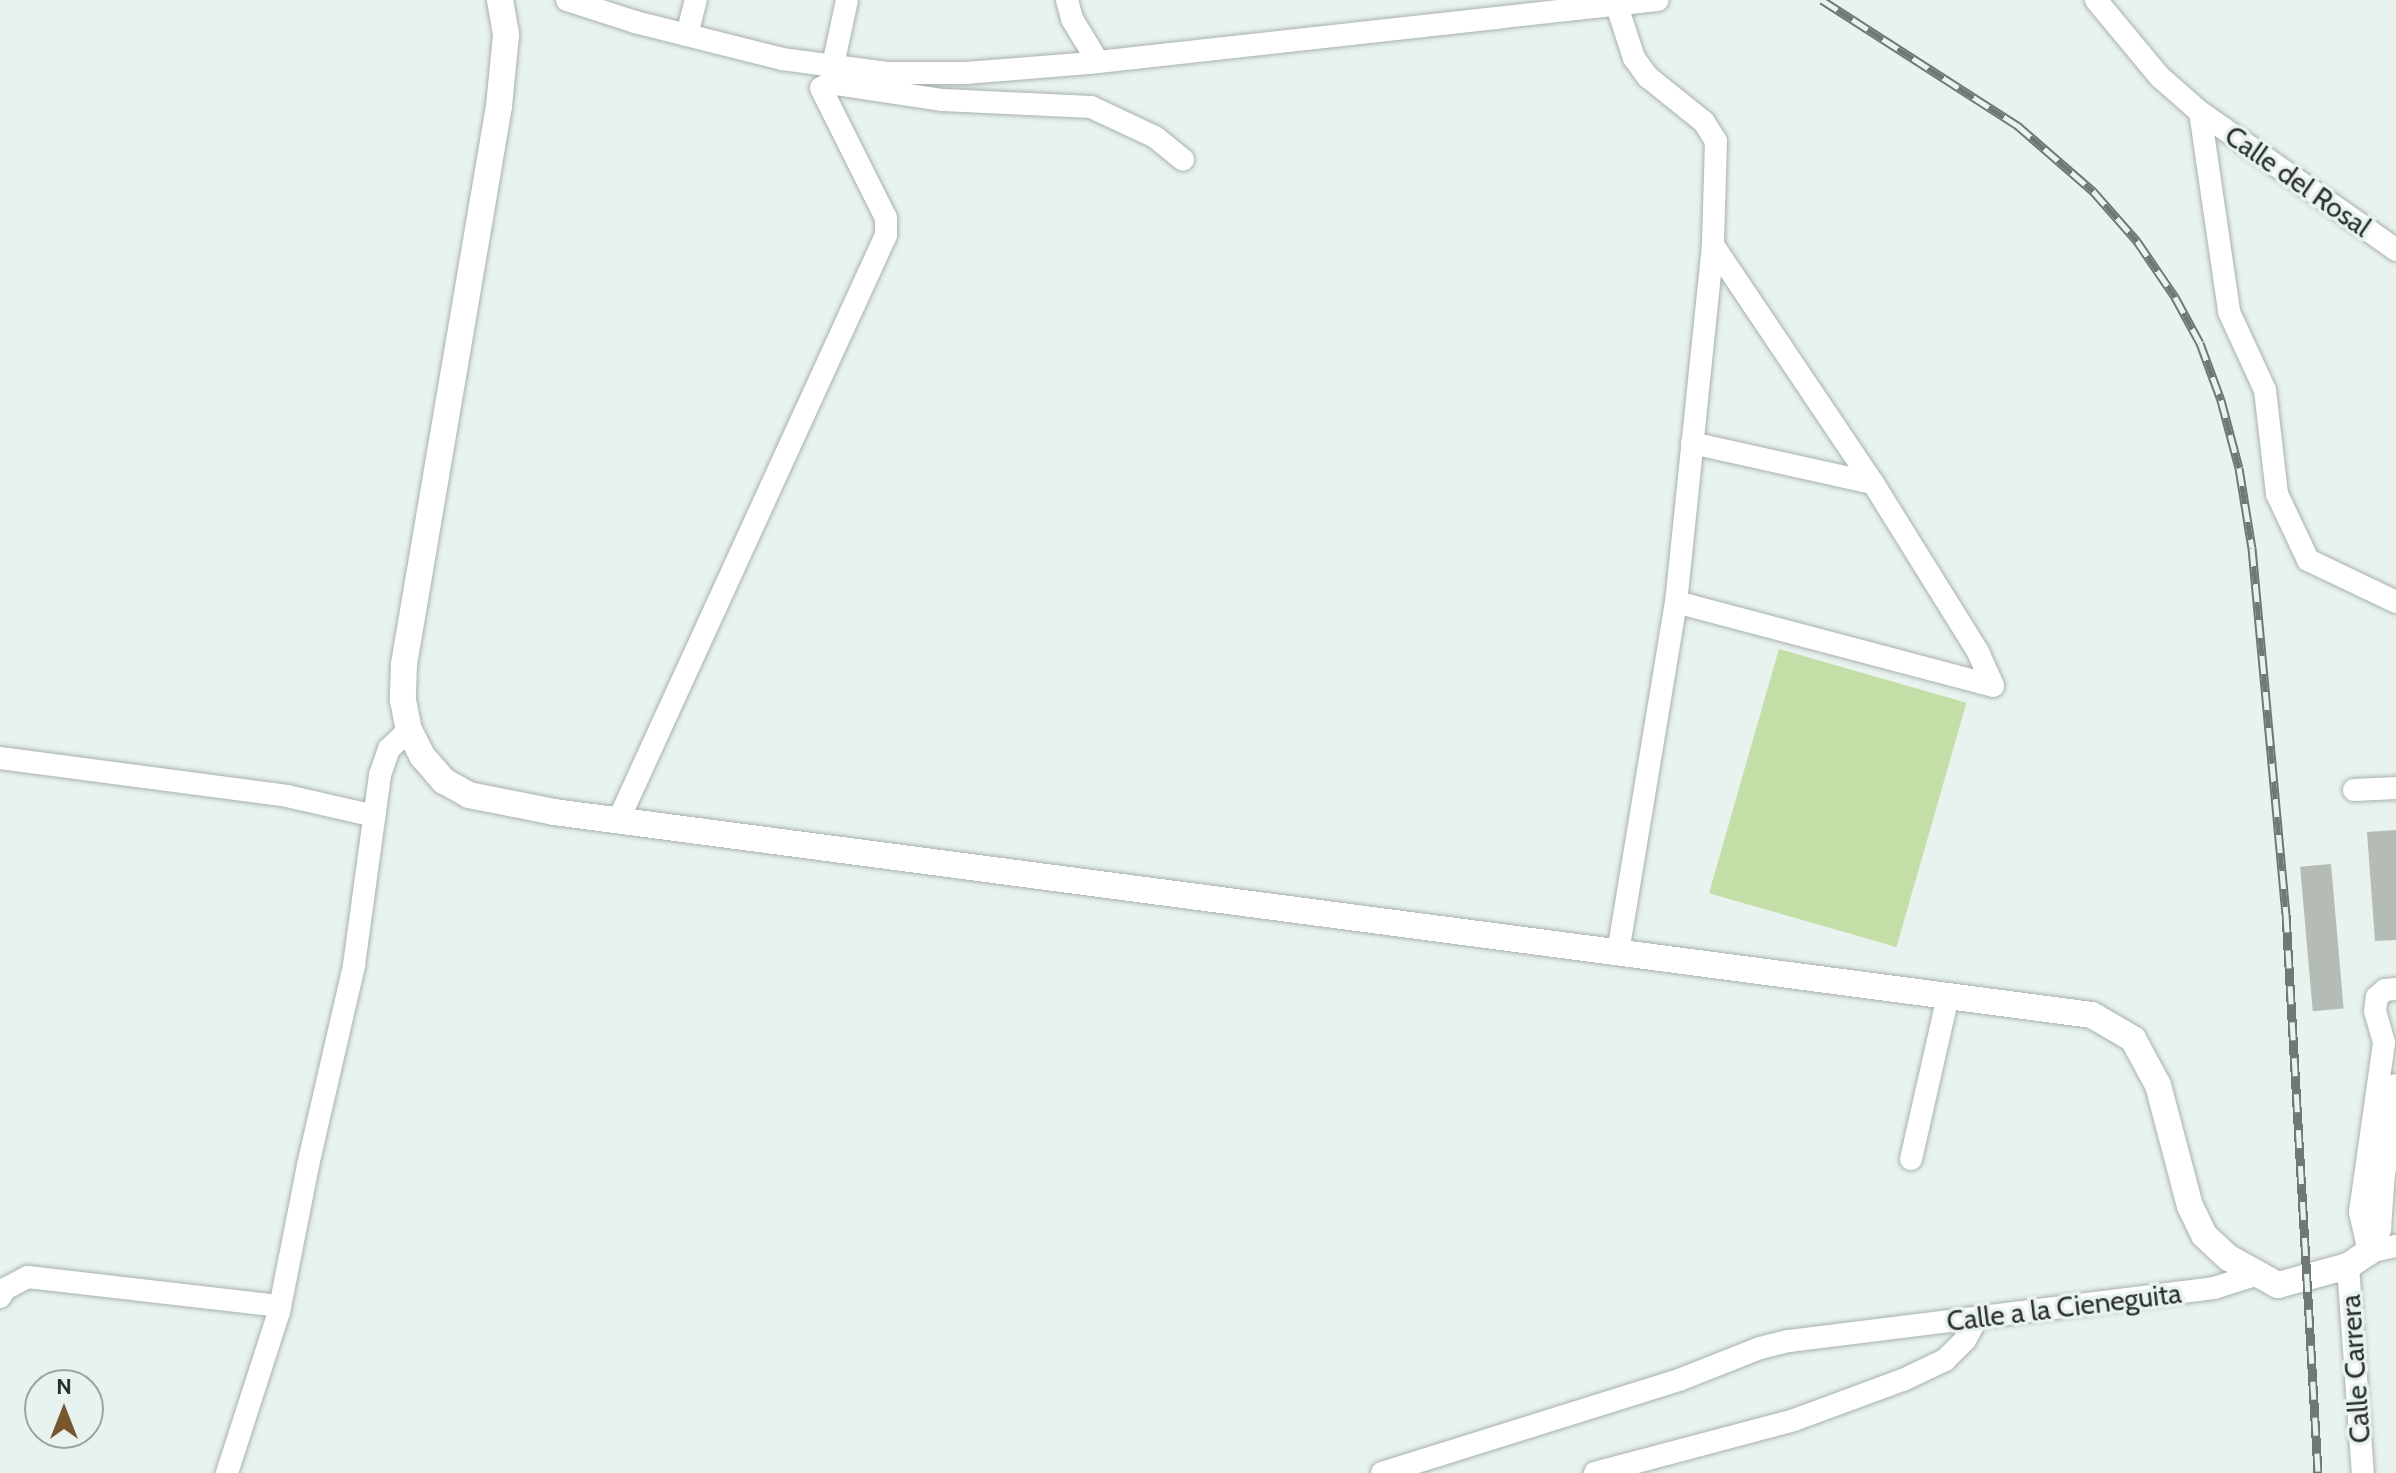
<!DOCTYPE html>
<style>
body{margin:0}
#map{position:relative;width:2396px;height:1473px;overflow:hidden;background:#e8f2ee;font-family:Cabin,sans-serif}
div>[style]{position:absolute}
[style*='--x']{left:calc(var(--x)*1px);top:calc(var(--y)*1px);width:calc(var(--w)*1px);rotate:calc(var(--a)*1deg)}
.green>*{inset:0;background:#c3dea6;transform-origin:0 0}
.building>*{inset:0;background:#b5bcb6;transform-origin:0 0}
.roads{filter:drop-shadow(0 0 2px #a8b1ad) drop-shadow(0 0 2px #a8b1ad)}
.minor>*{height:22px;margin:-11px;padding:0 11px;transform-origin:11px;border-radius:11px;background:#fff}
.major>*{height:26px;margin:-13px;padding:0 13px;transform-origin:13px;border-radius:13px;background:#fff}
.rail>*{height:9px;margin-top:-4.5px;transform-origin:0;background:repeating-linear-gradient(90deg,#e8f2ee 0 18px,#707774 0 36px);box-sizing:border-box;border-block:2px solid #707774}
span{translate:-50% -50%;white-space:nowrap;text-align:center;line-height:1.15;-webkit-text-stroke:7px #e8f2ee;paint-order:stroke}
.street-label{font-size:28px;color:#2b2f2d}
.north{position:absolute;left:24px;top:1369px;width:80px;height:80px;box-sizing:border-box;background:#e8f2ee;border:2px solid #9ca4a1;border-radius:50%;rotate:0deg;font-size:22px;font-weight:700;line-height:32px;text-align:center;color:#2b2f2d}
.north::after{content:'';display:block;margin:auto;width:28px;height:36px;background:#78562e;clip-path:polygon(50% 0,100% 100%,50% 72%,0 100%)}
</style>
<div id="map">
<div class="green">
<i style="left:1779px;top:649px;width:195px;height:254px;rotate:16deg"></i>
</div>
<div class="building">
<i style="clip-path:polygon(2396px 830px,2396px 940px,2375px 941px,2367px 832px)"></i>
<i style="left:2331px;top:864px;width:145px;height:31px;rotate:85deg"></i>
</div>
<div class="roads">
<div class="minor">
<i style="--x:567;--y:0;--w:71;--a:17.9"></i>
<i style="--x:635;--y:22;--w:152;--a:14.1"></i>
<i style="--x:782;--y:59;--w:106;--a:7.6"></i>
<i style="--x:887;--y:73;--w:79;--a:0"></i>
<i style="--x:966;--y:73;--w:123;--a:-4.6"></i>
<i style="--x:1089;--y:63;--w:572;--a:-6.32"></i>
<i style="--x:1067;--y:0;--w:20;--a:75"></i>
<i style="--x:1072;--y:19;--w:50;--a:58.8"></i>
<i style="--x:2096;--y:0;--w:100;--a:50.3"></i>
<i style="--x:2160;--y:77;--w:53;--a:41.2"></i>
<i style="--x:2200;--y:112;--w:240;--a:35.1"></i>
<i style="--x:1617;--y:6;--w:55;--a:71.9"></i>
<i style="--x:1634;--y:58;--w:24;--a:54"></i>
<i style="--x:1648;--y:77;--w:72;--a:38.8"></i>
<i style="--x:1704;--y:122;--w:22;--a:58"></i>
<i style="--x:1716;--y:141;--w:104;--a:91.7"></i>
<i style="--x:1713;--y:245;--w:359;--a:95.9"></i>
<i style="--x:1676;--y:602;--w:354;--a:99.4"></i>
<i style="--x:687;--y:35;--w:36;--a:-76"></i>
<i style="--x:833;--y:65;--w:66;--a:-77.8"></i>
<i style="--x:2200;--y:112;--w:202;--a:81.7"></i>
<i style="--x:2229;--y:312;--w:86;--a:65.2"></i>
<i style="--x:2265;--y:390;--w:105;--a:83.4"></i>
<i style="--x:2277;--y:494;--w:73;--a:64.8"></i>
<i style="--x:2308;--y:560;--w:98;--a:25.5"></i>
<i style="--x:1713;--y:245;--w:287;--a:56.1"></i>
<i style="--x:1873;--y:483;--w:199;--a:58.1"></i>
<i style="--x:1978;--y:652;--w:37;--a:66"></i>
<i style="--x:1692;--y:443;--w:185;--a:12.5"></i>
<i style="--x:1676;--y:602;--w:328;--a:14.8"></i>
<i style="--x:0;--y:758;--w:290;--a:7.5"></i>
<i style="--x:287;--y:796;--w:90;--a:12.8"></i>
<i style="--x:2354;--y:790;--w:42;--a:-2.7"></i>
<i style="--x:618;--y:821;--w:644;--a:-65.42"></i>
<i style="--x:886;--y:235;--w:17;--a:-90"></i>
<i style="--x:886;--y:218;--w:145;--a:-116.6"></i>
<i style="--x:821;--y:88;--w:10;--a:-29"></i>
<i style="--x:830;--y:83;--w:114;--a:8.6"></i>
<i style="--x:943;--y:100;--w:148;--a:2.7"></i>
<i style="--x:1091;--y:107;--w:71;--a:25.1"></i>
<i style="--x:1155;--y:137;--w:36;--a:39"></i>
<i style="--x:2396;--y:989;--w:11;--a:175"></i>
<i style="--x:2385;--y:990;--w:11;--a:139"></i>
<i style="--x:2377;--y:997;--w:14;--a:98"></i>
<i style="--x:2375;--y:1011;--w:33;--a:74"></i>
<i style="--x:2384;--y:1043;--w:171;--a:98.1"></i>
<i style="--x:2360;--y:1212;--w:41;--a:77.3"></i>
<i style="--x:2369;--y:1252;--w:28;--a:-13"></i>
<i style="--x:1911;--y:1159;--w:167;--a:-77.2"></i>
<i style="--x:2348;--y:1266;--w:208;--a:85.9"></i>
<i style="--x:0;--y:1297;--w:9;--a:-58"></i>
<i style="--x:5;--y:1289;--w:26;--a:-28"></i>
<i style="--x:28;--y:1277;--w:254;--a:6.6"></i>
<i style="--x:227;--y:1473;--w:169;--a:-72.1"></i>
<i style="--x:279;--y:1312;--w:150;--a:-78.8"></i>
<i style="--x:308;--y:1165;--w:205;--a:-77"></i>
<i style="--x:354;--y:965;--w:192;--a:-82.2"></i>
<i style="--x:380;--y:775;--w:28;--a:-71"></i>
<i style="--x:389;--y:749;--w:28;--a:-44"></i>
<i style="--x:1382;--y:1473;--w:311;--a:-17.4"></i>
<i style="--x:1679;--y:1380;--w:87;--a:-21.6"></i>
<i style="--x:1760;--y:1348;--w:30;--a:-14"></i>
<i style="--x:1789;--y:1341;--w:428;--a:-7.1"></i>
<i style="--x:2214;--y:1288;--w:43;--a:-17.6"></i>
<i style="--x:1595;--y:1473;--w:206;--a:-14.9"></i>
<i style="--x:1794;--y:1420;--w:116;--a:-20.2"></i>
<i style="--x:1903;--y:1380;--w:47;--a:-25.5"></i>
<i style="--x:1945;--y:1360;--w:28;--a:-45"></i>
<i style="--x:1965;--y:1340;--w:26;--a:-61"></i>
</div>
<div class="major">
<i style="--x:500;--y:0;--w:36;--a:80"></i>
<i style="--x:506;--y:35;--w:71;--a:95.6"></i>
<i style="--x:499;--y:106;--w:566;--a:99.66"></i>
<i style="--x:404;--y:664;--w:36;--a:92"></i>
<i style="--x:403;--y:700;--w:31;--a:79"></i>
<i style="--x:409;--y:730;--w:30;--a:63"></i>
<i style="--x:423;--y:757;--w:32;--a:49"></i>
<i style="--x:444;--y:781;--w:29;--a:29"></i>
<i style="--x:469;--y:795;--w:87;--a:11.3"></i>
<i style="--x:554;--y:812;--w:1551;--a:7.52"></i>
<i style="--x:2092;--y:1015;--w:48;--a:30.3"></i>
<i style="--x:2133;--y:1039;--w:52;--a:61.5"></i>
<i style="--x:2158;--y:1085;--w:125;--a:75.2"></i>
<i style="--x:2190;--y:1206;--w:32;--a:64"></i>
<i style="--x:2204;--y:1235;--w:34;--a:43"></i>
<i style="--x:2229;--y:1258;--w:56;--a:28.9"></i>
<i style="--x:2278;--y:1285;--w:73;--a:-15.2"></i>
<i style="--x:2348;--y:1266;--w:25;--a:-34"></i>
<i style="--x:2369;--y:1252;--w:26;--a:-69"></i>
<i style="--x:2378;--y:1228;--w:54;--a:-85.8"></i>
<i style="--x:2382;--y:1174;--w:88;--a:-80.9"></i>
</div>
</div>
<div class="rail">
<i style="--x:1822;--y:0;--w:232;--a:32.7"></i>
<i style="--x:2017;--y:125;--w:101;--a:41"></i>
<i style="--x:2093;--y:191;--w:67;--a:48.7"></i>
<i style="--x:2137;--y:241;--w:68;--a:55.8"></i>
<i style="--x:2175;--y:297;--w:52;--a:61.5"></i>
<i style="--x:2200;--y:343;--w:61;--a:69.8"></i>
<i style="--x:2221;--y:400;--w:70;--a:75.2"></i>
<i style="--x:2239;--y:468;--w:81;--a:80.8"></i>
<i style="--x:2252;--y:548;--w:368;--a:84.7"></i>
<i style="--x:2286;--y:914;--w:560;--a:86.72"></i>
</div>
<div class="street-label">
<span style="left:2298px;top:181px;rotate:35deg">Calle del Rosal</span>
<span style="left:2064px;top:1307px;rotate:-7deg">Calle a la Cieneguita</span>
<span style="left:2355px;top:1369px;rotate:-94deg">Calle Carrera</span>
</div>
<div class="north">N</div>
</div>
